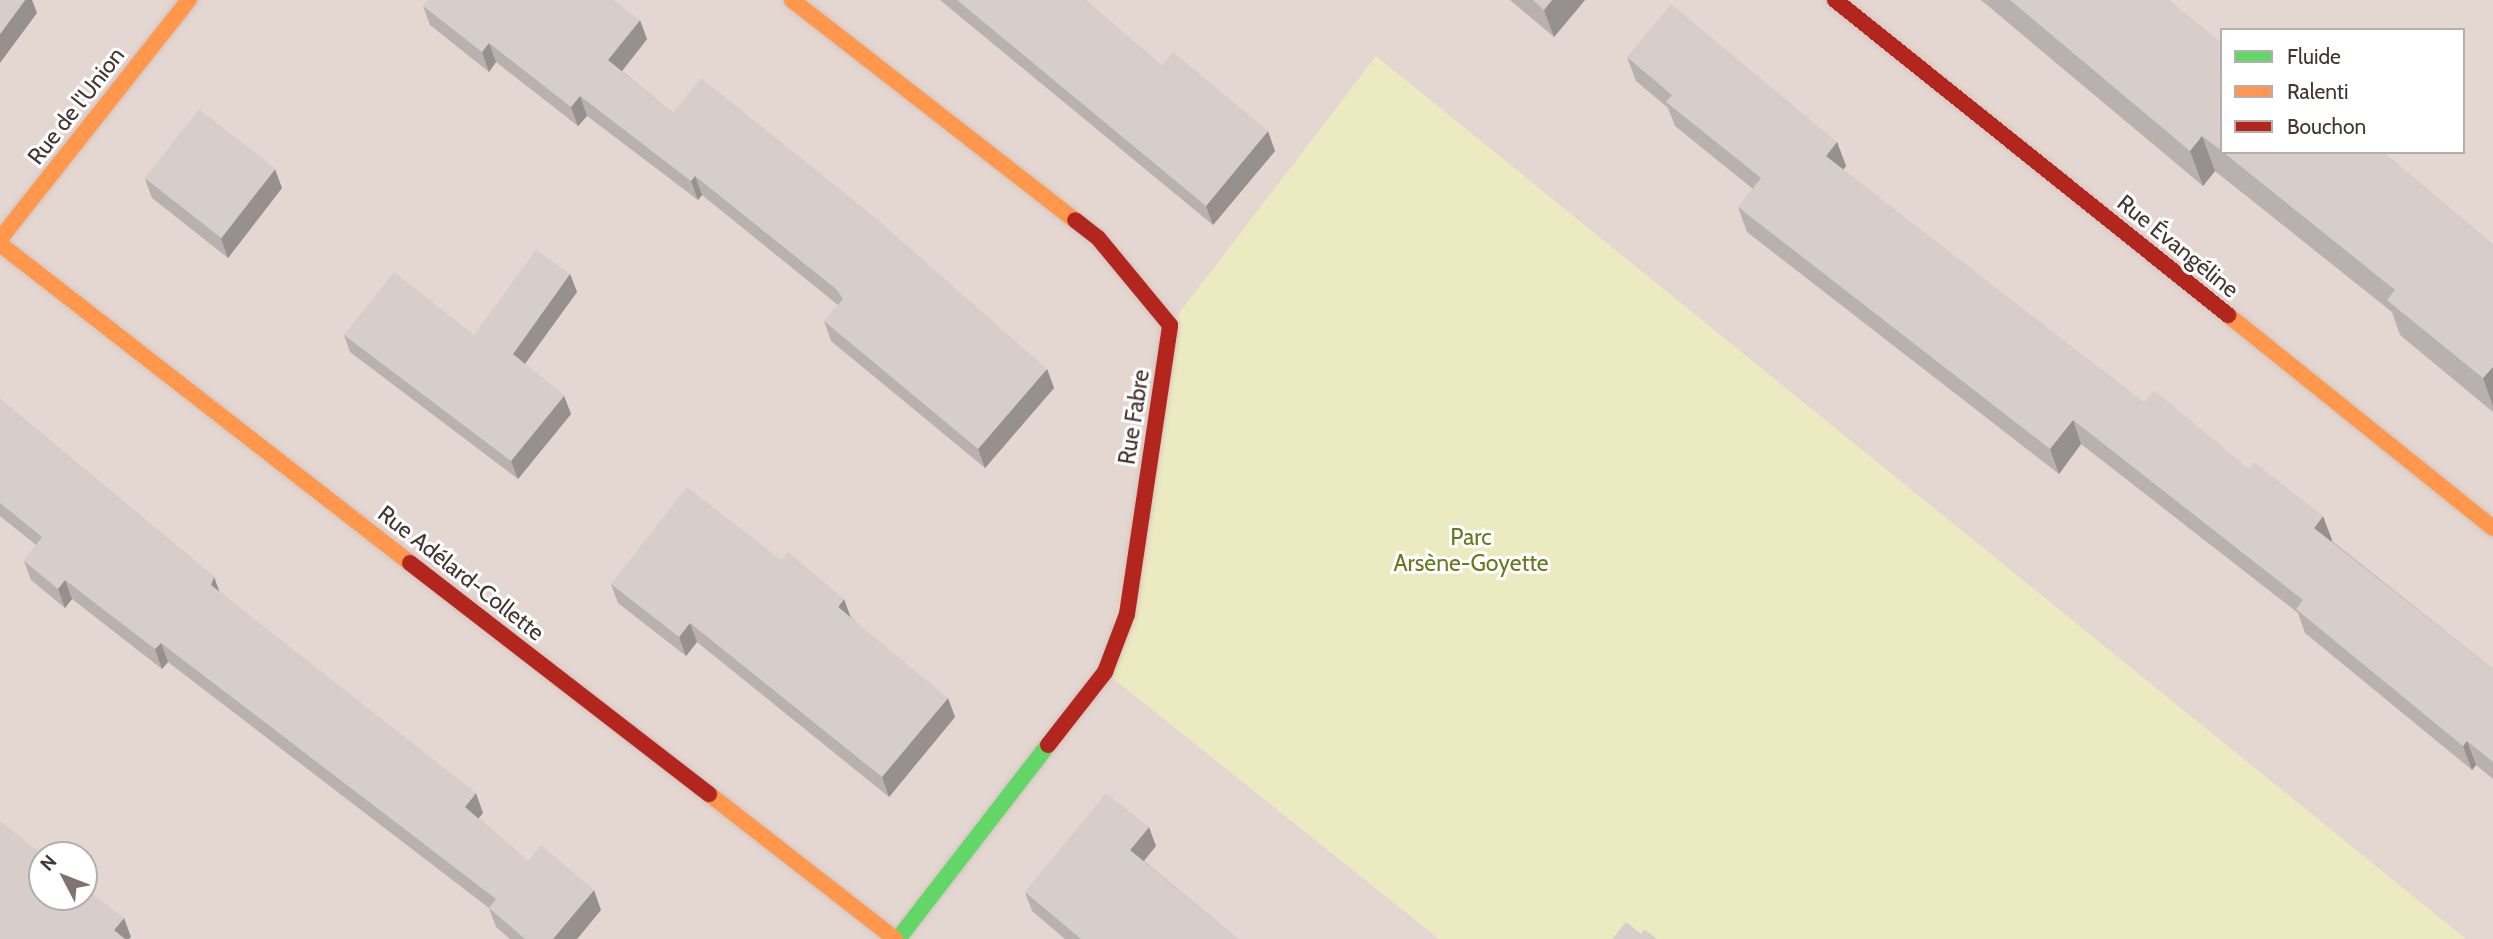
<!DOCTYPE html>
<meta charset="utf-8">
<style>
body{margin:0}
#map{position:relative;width:2493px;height:939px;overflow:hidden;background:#efe7e4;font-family:Cabin,sans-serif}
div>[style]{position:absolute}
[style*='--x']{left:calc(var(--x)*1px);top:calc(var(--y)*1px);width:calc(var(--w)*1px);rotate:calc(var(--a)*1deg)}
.residential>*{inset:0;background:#e4d6d1}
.green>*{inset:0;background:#eceac1}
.roads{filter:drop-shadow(0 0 2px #d2c4bd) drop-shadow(0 0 2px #d2c4bd)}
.fast>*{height:16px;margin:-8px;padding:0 8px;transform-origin:8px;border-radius:8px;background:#63d668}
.slow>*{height:16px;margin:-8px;padding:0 8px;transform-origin:8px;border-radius:8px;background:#ff974d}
.jam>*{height:16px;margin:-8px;padding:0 8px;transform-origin:8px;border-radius:8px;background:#b3261e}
.wall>*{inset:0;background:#b9b1af}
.shaded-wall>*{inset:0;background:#96908e}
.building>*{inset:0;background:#d7cecb;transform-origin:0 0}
span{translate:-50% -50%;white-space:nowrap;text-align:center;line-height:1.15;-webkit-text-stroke:6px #fff;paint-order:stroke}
.street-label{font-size:23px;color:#443531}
.park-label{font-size:23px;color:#667b1f}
.legend{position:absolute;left:2220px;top:28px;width:245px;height:126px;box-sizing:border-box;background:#fff;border:2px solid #b4aead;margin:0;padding:9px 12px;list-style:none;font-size:21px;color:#443531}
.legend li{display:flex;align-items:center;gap:14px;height:35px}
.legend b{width:35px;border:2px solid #b4aead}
.north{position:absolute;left:28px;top:841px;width:70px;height:70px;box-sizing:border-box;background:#fff;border:2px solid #b4aead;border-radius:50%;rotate:312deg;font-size:19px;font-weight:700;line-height:28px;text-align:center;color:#443531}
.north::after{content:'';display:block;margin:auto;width:24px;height:32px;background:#807370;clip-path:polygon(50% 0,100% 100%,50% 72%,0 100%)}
</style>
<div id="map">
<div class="residential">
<i style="clip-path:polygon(evenodd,0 0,2493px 0,2493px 939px,0 939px,0 0,2222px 30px,2463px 30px,2463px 152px,2222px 152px,2222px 30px,0 0,42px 855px,84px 855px,84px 897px,42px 897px,42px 855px)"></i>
</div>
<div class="green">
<i style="clip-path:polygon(1376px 56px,2466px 939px,1439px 939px,1105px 672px,1170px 325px)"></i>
</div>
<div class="roads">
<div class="fast">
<i style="--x:898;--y:939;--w:245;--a:-52.3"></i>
</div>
<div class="slow">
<i style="--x:792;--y:0;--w:358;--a:37.9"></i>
<i style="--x:0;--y:239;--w:305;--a:-51.7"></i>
<i style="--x:0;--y:244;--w:519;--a:37.88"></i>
<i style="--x:2228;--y:315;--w:340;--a:38.8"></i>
<i style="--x:709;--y:794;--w:236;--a:37.9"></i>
</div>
<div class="jam">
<i style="--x:1835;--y:0;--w:504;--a:38.71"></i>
<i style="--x:410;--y:563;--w:378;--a:37.7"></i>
<i style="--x:1048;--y:745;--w:93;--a:-52"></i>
<i style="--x:1105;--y:672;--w:62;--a:-69.2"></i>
<i style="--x:1127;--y:614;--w:292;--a:-81.5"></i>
<i style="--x:1170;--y:325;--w:113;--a:-129.6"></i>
<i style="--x:1098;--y:238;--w:29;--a:-142"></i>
</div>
</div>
<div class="wall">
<i style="clip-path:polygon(940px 0,1085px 0,1162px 66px,1275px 151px,1213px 225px)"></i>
<i style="clip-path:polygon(1510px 0,1585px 0,1554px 37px)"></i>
<i style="clip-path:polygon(1981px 0,2168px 0,2222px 44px,2222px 152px,2383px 152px,2493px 245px,2493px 412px,2400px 335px,2392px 312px,2215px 171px,2203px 186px)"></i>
<i style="clip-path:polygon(423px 6px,647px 39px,622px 71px,673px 113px,1047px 369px,1054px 388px,985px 468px,831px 341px,824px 321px,838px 305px,702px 195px,698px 200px,587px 116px,578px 126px,496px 62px,489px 72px,430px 25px)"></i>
<i style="clip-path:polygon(1627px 57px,1837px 142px,1846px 166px,1843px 170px,2144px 403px,2332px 540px,2332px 541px,2493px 669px,2493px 779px,2476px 765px,2472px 770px,2305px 633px,2298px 613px,2081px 444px,2059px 474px,1747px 232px,1738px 207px,1753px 189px,1675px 126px,1668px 108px,1636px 81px)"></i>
<i style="clip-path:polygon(145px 179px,282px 188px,228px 258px,152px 198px)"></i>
<i style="clip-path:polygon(570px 274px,577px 292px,525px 364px,564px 396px,571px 414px,518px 479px,350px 352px,344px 335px,474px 335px)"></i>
<i style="clip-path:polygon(0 399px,214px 577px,219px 591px,483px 813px,478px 818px,528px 861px,601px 910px,577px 939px,510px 939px,496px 927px,489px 908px,168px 662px,162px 669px,72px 599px,65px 608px,31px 580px,24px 561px,36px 545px,0 516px)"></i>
<i style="clip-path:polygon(611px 584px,851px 617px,955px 717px,889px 797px,697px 642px,686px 656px,618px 603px)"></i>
<i style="clip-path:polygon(1156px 846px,1144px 861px,1238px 939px,1065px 939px,1032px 911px,1025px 892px)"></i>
</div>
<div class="shaded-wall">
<i style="clip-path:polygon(25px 0,32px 0,37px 13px,0 63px,0 34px)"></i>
<i style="clip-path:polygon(1552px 0,1585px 0,1554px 37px,1544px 10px)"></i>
<i style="clip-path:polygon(640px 20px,647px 39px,615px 80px,608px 60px)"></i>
<i style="clip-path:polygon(489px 43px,496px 62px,489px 72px,482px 52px)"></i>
<i style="clip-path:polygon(580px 96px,587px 116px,578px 126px,571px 107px)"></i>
<i style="clip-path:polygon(1268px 131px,1275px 151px,1213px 225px,1206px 206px)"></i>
<i style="clip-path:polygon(2202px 136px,2215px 171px,2203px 186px,2190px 151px)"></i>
<i style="clip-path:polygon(1837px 142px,1846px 166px,1834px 180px,1826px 156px)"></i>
<i style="clip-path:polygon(275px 169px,282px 188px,228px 258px,221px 239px)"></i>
<i style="clip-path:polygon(695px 176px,702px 195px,698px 200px,691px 181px)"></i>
<i style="clip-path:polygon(570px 274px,577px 292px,519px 372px,513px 354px)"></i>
<i style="clip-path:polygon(2493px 367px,2493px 406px,2483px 378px)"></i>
<i style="clip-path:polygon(1047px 369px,1054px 388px,985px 468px,978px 449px)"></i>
<i style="clip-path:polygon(564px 396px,571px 414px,518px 479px,511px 461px)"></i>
<i style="clip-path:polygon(2073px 420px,2081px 444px,2059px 474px,2050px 449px)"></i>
<i style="clip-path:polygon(2323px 516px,2332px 540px,2323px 552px,2314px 528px)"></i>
<i style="clip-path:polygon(214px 577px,221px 596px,211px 585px)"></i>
<i style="clip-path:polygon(65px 580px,72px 599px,65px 608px,58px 589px)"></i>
<i style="clip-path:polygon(844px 599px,851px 618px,838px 607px)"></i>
<i style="clip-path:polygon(690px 623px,697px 642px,686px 656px,679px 637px)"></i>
<i style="clip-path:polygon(161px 643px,168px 662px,162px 669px,155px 649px)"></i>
<i style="clip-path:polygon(948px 698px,955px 717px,889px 797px,882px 777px)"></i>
<i style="clip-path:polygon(2467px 741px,2476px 765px,2472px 770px,2463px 746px)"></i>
<i style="clip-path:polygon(476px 793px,483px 813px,472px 826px,465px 807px)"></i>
<i style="clip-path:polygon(1149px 827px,1156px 846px,1137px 869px,1130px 850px)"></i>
<i style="clip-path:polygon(594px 890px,601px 910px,577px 939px,553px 939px)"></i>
<i style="clip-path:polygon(124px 918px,131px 937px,129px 939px,117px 939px,114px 930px)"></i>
</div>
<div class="building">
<i style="clip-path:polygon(0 0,25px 0,0 34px)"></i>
<i style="clip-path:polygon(428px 0,613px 0,640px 20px,608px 60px,673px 113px,701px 78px,872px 215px,1047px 369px,978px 449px,824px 321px,843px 299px,836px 289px,695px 176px,691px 181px,580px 96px,571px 107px,489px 43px,482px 52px,423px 6px)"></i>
<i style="clip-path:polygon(957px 0,1085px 0,1162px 66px,1173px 52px,1268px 131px,1206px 206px)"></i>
<i style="clip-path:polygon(1533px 0,1552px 0,1544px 10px)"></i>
<i style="clip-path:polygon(2010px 0,2168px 0,2222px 44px,2222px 151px,2202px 136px,2190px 151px)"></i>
<i style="clip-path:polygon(1671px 4px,1837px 142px,1826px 156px,2144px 403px,2154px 390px,2249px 469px,2254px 462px,2323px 516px,2314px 528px,2493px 669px,2493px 762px,2467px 741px,2463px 746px,2296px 609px,2303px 600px,2073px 420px,2050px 449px,1738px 207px,1761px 178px,1666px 102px,1672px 95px,1627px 57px)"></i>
<i style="left:199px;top:109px;width:97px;height:88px;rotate:38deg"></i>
<i style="clip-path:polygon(2223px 152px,2383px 152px,2493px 245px,2493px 367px,2483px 378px,2387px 300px,2395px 290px)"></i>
<i style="clip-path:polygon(536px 250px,570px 274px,513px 354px,564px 396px,511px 461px,344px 335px,394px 272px,474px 335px)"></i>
<i style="clip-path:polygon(0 399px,214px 577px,211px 585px,476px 793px,465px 807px,528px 861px,541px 845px,594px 890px,553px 939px,525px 939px,489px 908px,496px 899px,161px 643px,155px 649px,65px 580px,58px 589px,24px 561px,42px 537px,0 503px)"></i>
<i style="clip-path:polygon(687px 487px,781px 560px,788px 552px,844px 599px,838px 607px,948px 698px,882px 777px,690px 623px,679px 637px,611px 584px)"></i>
<i style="clip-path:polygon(1106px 793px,1149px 827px,1130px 850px,1238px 939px,1081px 939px,1025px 892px)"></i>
<i style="clip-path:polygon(0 821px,43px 855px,42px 855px,42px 897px,84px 897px,84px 887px,124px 918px,114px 930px,125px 939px,0 939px)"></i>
<i style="clip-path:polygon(1626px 922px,1641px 934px,1644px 929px,1657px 939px,1612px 939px)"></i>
</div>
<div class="street-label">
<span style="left:76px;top:106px;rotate:-52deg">Rue de l'Union</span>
<span style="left:2178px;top:246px;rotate:39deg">Rue Évangéline</span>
<span style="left:1134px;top:417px;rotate:-81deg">Rue Fabre</span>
<span style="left:461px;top:573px;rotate:38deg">Rue Adélard-Collette</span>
</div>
<div class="park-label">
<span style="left:1471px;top:550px">Parc<br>Arsène-Goyette</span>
</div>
<ul class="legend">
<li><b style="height:9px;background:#63d668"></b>Fluide</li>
<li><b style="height:9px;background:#ff974d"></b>Ralenti</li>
<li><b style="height:9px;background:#b3261e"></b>Bouchon</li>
</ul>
<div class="north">N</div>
</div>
